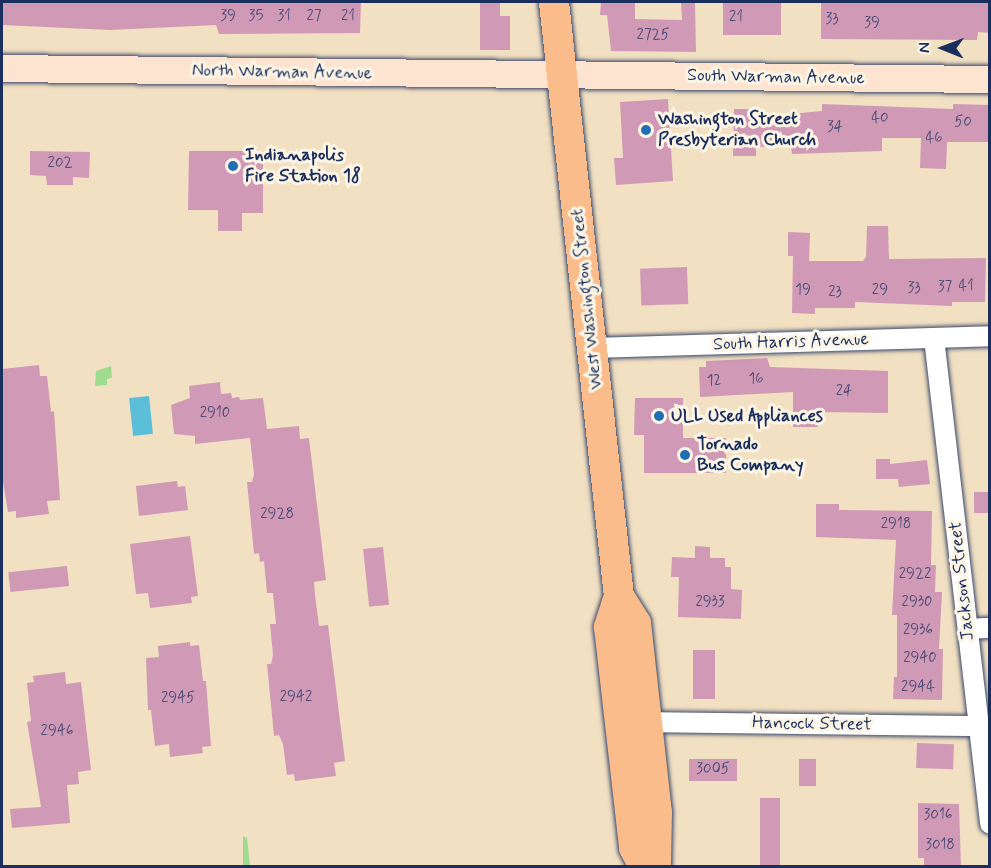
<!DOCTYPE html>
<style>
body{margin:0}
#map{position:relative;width:991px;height:868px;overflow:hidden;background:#f2e0c2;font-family:Mynerve,sans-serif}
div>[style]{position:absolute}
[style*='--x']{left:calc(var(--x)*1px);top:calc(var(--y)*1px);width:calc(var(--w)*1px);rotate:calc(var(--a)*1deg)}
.green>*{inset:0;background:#a0dc90}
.water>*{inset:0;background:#5bbfd9;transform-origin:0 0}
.building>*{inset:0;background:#d09ab7;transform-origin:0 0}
.roads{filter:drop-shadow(0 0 2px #3b4a6d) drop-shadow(0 0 2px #3b4a6d)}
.street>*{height:20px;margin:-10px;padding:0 10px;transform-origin:10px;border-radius:10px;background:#fff}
.secondary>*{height:27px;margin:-13.5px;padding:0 13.5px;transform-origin:13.5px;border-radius:13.5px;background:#fde4d1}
.primary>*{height:30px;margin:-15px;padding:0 15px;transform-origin:15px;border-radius:15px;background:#fabc8b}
.dots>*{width:16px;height:16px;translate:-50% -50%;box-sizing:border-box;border:3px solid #fcf5e5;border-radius:50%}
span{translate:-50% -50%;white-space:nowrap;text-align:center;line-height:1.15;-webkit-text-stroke:6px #fcf5e5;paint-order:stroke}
.number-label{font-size:15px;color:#484a74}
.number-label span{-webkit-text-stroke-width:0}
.street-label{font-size:18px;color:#1b2f5e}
.poi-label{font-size:18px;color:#1b2f5e;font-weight:700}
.left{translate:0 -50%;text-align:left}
.frame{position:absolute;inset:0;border:3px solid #1b2f5e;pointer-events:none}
.north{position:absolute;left:913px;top:18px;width:60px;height:60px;-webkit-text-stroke:4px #fcf5e5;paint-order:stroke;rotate:271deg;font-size:16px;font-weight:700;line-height:24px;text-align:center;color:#1b2f5e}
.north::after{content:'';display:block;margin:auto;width:21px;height:27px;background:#1b2f5e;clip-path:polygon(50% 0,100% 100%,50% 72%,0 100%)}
</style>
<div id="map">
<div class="green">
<i style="clip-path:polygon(111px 366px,112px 378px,107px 379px,107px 385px,95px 386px,96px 371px)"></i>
<i style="clip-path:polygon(243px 836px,247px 838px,250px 866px,243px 866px)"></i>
</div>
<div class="water">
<i style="left:149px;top:396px;width:38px;height:20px;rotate:84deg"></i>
</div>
<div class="building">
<i style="clip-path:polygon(2px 2px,361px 2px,360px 33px,219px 34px,216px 25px,110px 30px,2px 25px)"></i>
<i style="clip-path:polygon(480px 2px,500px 2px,500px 16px,510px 16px,510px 50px,480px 50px)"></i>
<i style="clip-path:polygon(601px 2px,635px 2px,635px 19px,682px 20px,681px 2px,695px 2px,696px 52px,611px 51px,607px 15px,600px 15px)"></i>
<i style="left:723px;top:2px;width:58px;height:33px"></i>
<i style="clip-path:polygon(821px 2px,990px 2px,990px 33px,978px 32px,977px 40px,821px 39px)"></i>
<i style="clip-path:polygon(668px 99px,673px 181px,616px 185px,614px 158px,623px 158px,620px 102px)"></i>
<i style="clip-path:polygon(822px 104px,953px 109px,953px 104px,990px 105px,990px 142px,947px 142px,946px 169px,920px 168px,921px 138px,882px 138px,882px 151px,792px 154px,791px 146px,756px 147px,756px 156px,733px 156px,734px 109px,757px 109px,757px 115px,790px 114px,822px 111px)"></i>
<i style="clip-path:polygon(30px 151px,90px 152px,89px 178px,73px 177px,73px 185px,47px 185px,46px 176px,30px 175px)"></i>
<i style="clip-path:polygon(189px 151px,263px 151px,263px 213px,242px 213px,242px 231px,218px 231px,218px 210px,188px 210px)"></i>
<i style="clip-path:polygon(867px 226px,888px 226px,889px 259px,986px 258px,985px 302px,952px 302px,952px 306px,855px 302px,855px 308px,815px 308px,815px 314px,792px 313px,793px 256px,788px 256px,788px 232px,810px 233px,809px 261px,863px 261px,866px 257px)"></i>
<i style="left:687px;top:267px;width:37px;height:47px;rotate:88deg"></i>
<i style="clip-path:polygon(767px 358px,770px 367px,888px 371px,888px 413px,818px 412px,818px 427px,793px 427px,793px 392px,700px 397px,699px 367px,706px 367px,706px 361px)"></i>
<i style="clip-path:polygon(39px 365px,40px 376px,47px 376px,51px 412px,54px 411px,60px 500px,47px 501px,49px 514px,16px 518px,16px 511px,8px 512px,2px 476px,2px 369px)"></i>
<i style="clip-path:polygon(220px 382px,221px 394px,231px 393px,232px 398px,239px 397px,240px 400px,263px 398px,267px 429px,299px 426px,300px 439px,309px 438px,326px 580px,314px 582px,315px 595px,319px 626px,328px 625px,345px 761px,334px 763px,336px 776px,295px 781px,294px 774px,287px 775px,283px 744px,279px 735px,274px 736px,267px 664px,271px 664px,273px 655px,270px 624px,276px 624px,273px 593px,267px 593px,264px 561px,260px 562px,259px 553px,254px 554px,247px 482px,252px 482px,254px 474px,250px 438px,195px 444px,195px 436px,174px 434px,171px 405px,190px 398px,189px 386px)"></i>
<i style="clip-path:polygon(635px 398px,683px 398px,683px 438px,726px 438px,726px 473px,644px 473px,644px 435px,634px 435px)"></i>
<i style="clip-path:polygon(876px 459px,890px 459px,890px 464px,927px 460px,930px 484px,899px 487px,898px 479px,876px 479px)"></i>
<i style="clip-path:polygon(177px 481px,178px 487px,185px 486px,188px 510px,139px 516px,136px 486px)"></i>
<i style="left:990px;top:492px;width:21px;height:16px;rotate:90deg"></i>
<i style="clip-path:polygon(816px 504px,839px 504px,839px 510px,932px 511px,931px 565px,936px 565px,935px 592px,942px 592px,939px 649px,943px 649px,942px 700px,893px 699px,894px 677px,897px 677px,897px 615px,892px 615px,896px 540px,816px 537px)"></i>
<i style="clip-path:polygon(190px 536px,198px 596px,191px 597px,192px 603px,150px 608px,148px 593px,136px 594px,130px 544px)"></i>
<i style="clip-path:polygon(695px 546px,710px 547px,710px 558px,725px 558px,725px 567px,731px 567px,731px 589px,742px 590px,741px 619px,678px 617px,679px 577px,671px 577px,672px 557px,695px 558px)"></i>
<i style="left:383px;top:547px;width:58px;height:20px;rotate:84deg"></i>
<i style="left:67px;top:566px;width:20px;height:59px;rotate:84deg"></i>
<i style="clip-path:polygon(190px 642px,190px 646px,199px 645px,203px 681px,206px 681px,211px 746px,202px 747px,203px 753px,170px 757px,169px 744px,155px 746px,151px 710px,148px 710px,146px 658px,159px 657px,158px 646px)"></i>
<i style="left:693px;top:650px;width:22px;height:49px"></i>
<i style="clip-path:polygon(65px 672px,66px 684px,81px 682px,91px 770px,78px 772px,79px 784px,67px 785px,70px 823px,12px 828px,10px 809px,41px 807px,27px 722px,31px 721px,27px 683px,34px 682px,33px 676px)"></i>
<i style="left:917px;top:743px;width:37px;height:25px;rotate:2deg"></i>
<i style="left:689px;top:759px;width:48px;height:22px"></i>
<i style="left:799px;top:759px;width:17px;height:27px"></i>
<i style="left:760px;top:798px;width:20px;height:69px"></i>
<i style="clip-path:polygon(918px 803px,959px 804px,961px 867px,924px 867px,924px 858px,918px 858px)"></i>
</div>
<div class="roads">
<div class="street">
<i style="--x:934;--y:338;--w:489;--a:83.4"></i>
<i style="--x:593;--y:348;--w:397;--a:-1.7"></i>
<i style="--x:968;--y:629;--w:22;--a:-3"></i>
<i style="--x:647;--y:722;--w:331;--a:0.7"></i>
</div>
<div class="secondary">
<i style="--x:2;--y:68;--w:988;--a:0.64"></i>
</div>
<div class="primary">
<i style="--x:554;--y:2;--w:598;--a:83.76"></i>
<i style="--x:619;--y:596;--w:32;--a:58"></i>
<i style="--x:636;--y:623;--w:190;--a:83.7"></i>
<i style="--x:657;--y:812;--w:54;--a:91.1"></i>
<i style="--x:619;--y:596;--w:33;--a:108"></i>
<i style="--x:609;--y:627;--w:222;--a:83.5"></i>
<i style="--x:634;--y:848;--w:21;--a:61"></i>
</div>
</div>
<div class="dots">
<i style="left:646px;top:130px;background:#1f6fb2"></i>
<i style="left:233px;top:166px;background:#1f6fb2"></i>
<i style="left:659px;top:416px;background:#1f6fb2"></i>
<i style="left:685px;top:455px;background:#1f6fb2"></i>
</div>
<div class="number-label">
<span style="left:228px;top:17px">39</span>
<span style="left:256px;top:17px">35</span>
<span style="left:284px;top:17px">31</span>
<span style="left:314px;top:17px">27</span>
<span style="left:348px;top:17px">21</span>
<span style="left:736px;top:18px">21</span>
<span style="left:832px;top:20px">33</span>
<span style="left:872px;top:24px">39</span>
<span style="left:653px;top:36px">2725</span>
<span style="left:880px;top:119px">40</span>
<span style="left:963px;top:123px">50</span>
<span style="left:835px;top:128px">34</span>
<span style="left:934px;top:139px">46</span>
<span style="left:60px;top:164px">202</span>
<span style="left:966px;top:287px">41</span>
<span style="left:945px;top:288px">37</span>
<span style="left:914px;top:289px">33</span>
<span style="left:803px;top:291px">19</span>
<span style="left:880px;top:291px">29</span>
<span style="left:835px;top:293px">23</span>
<span style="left:756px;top:380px">16</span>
<span style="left:714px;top:382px">12</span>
<span style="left:844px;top:392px">24</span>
<span style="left:215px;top:414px">2910</span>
<span style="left:277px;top:515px">2928</span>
<span style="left:896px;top:525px">2918</span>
<span style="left:915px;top:575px">2922</span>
<span style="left:710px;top:603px">2933</span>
<span style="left:917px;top:603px">2930</span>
<span style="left:918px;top:631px">2936</span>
<span style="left:920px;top:659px">2940</span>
<span style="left:918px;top:688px">2944</span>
<span style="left:296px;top:698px">2942</span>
<span style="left:178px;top:699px">2945</span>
<span style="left:57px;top:732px">2946</span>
<span style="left:713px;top:770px">3005</span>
<span style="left:938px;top:816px">3016</span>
<span style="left:940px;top:846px">3018</span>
</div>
<div class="street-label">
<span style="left:282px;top:72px;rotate:1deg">North Warman Avenue</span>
<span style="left:776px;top:77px;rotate:1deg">South Warman Avenue</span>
<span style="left:587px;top:299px;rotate:-96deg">West Washington Street</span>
<span style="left:791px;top:342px;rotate:-2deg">South Harris Avenue</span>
<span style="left:962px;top:581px;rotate:-96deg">Jackson Street</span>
<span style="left:812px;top:724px;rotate:1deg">Hancock Street</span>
</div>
<div class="poi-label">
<span class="left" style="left:658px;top:130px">Washington Street<br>Presbyterian Church</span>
<span class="left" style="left:245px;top:166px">Indianapolis<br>Fire Station 18</span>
<span class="left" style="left:671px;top:416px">ULL Used Appliances</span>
<span class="left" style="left:697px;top:455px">Tornado<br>Bus Company</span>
</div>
<div class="frame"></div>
<div class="north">N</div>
</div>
